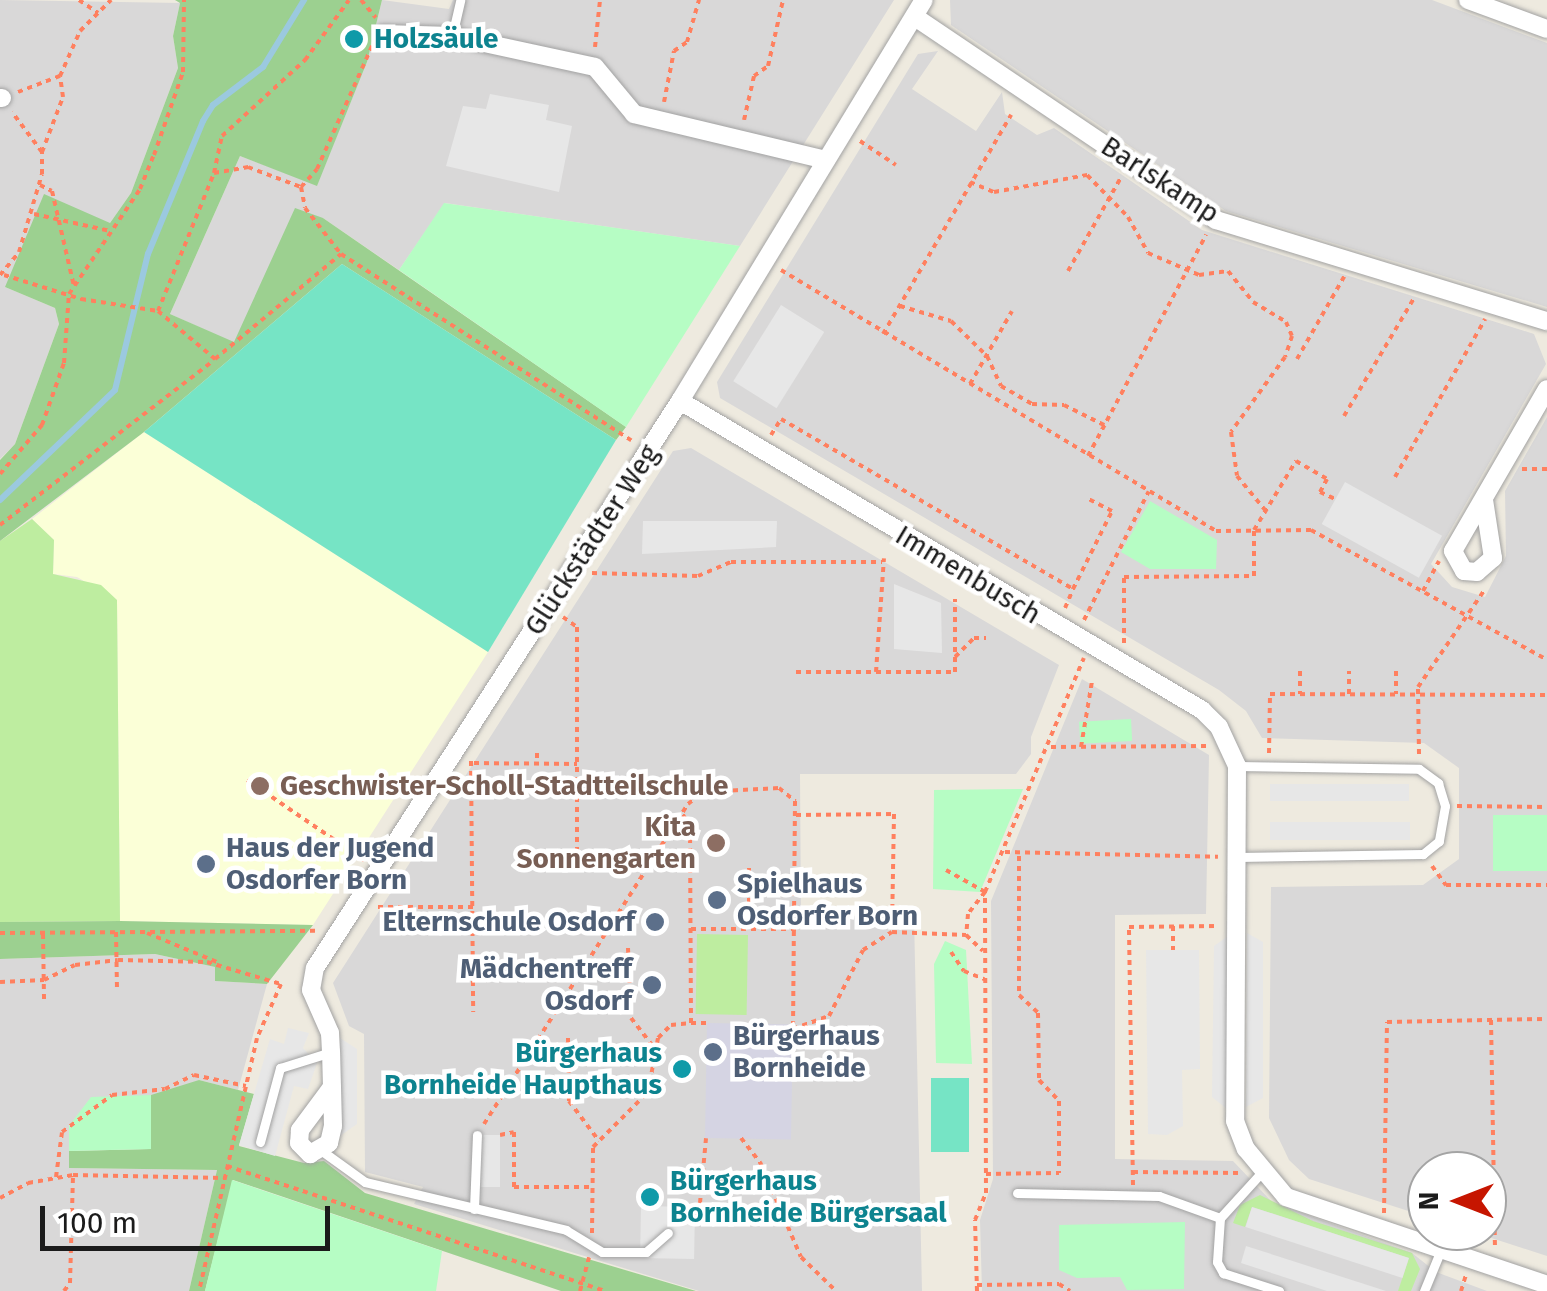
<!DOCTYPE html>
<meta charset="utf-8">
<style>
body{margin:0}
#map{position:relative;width:1547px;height:1291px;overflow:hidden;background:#eeeadf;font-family:"Fira Sans",sans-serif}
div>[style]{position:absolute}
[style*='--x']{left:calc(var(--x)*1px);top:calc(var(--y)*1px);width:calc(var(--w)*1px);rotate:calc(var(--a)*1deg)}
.residential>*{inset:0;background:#d9d8d8}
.education>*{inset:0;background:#fbffd7}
.grass>*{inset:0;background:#beeda0;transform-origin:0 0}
.forest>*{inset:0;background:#9cd090}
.park>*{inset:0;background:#b6fdc4;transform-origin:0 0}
.pitch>*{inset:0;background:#76e4c5;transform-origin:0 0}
.parking>*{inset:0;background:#e7e7e7;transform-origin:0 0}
.plaza>*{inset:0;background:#d5d4e3;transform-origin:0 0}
.stream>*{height:6px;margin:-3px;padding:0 3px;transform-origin:3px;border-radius:3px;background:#9bc9df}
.path>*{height:4px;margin-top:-2px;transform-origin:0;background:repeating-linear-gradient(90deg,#ff805f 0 5px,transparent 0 10px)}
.roads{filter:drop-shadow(0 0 2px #a2a2a2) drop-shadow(0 0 2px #a2a2a2)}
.service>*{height:9px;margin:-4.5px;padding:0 4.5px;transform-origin:4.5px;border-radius:4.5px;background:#fff}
.minor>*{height:18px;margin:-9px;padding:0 9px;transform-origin:9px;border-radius:9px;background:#fff}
.dots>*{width:28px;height:28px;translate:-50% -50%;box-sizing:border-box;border:5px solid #fff;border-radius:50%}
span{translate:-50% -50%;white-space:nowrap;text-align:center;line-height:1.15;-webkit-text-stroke:9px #fff;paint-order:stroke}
.culture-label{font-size:28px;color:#0d838f;font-weight:700}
.left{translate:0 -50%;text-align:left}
.right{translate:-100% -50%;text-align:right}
.street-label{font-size:28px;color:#1b1b1b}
.education-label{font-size:28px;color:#785e54;font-weight:700}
.service-label{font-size:28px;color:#4e5e75;font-weight:700}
.north{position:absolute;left:1407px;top:1151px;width:100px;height:100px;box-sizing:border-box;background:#fff;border:2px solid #a4a4a4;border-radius:50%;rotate:270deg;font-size:28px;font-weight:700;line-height:40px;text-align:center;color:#1b1b1b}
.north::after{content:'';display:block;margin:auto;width:35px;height:45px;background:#c61500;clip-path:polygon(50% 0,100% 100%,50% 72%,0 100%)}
.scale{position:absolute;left:40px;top:1206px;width:290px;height:45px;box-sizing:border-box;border:5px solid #1b1b1b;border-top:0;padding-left:12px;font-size:30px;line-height:35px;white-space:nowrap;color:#1b1b1b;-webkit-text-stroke:8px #fff;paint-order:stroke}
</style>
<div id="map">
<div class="residential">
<i style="clip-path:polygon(0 0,180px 3px,173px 36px,178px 68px,131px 193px,110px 223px,5px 287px,55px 308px,59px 324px,15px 444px,0 459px)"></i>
<i style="clip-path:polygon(382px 0,449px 9px,453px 0,894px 0,740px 246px,445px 203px,399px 270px,323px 218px,234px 343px,170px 314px,240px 156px,317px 185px,367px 62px)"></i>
<i style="clip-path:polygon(950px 0,1432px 0,1547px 43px,1547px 307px,1226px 211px,951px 25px)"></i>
<i style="clip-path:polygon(938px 51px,912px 89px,976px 131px,1002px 92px,1005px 114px,1037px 135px,1054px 128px,1202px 230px,1534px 334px,1546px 364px,1431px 564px,1452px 587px,1485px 597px,1506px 556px,1505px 491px,1547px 417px,1547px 1256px,1470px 1231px,1487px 1231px,1487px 1171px,1427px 1171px,1427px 1217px,1309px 1179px,1289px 1160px,1269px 1118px,1271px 887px,1423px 885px,1459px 859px,1459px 768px,1424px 743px,1262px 738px,1246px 711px,1219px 690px,720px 398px,717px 382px,918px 54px)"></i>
<i style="clip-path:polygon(691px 448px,1059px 665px,1031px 737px,1031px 754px,1016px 774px,800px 774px,801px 916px,914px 916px,922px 1291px,699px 1291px,414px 1204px,423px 1187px,365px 1172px,364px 1034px,349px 1026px,333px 983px,673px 451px)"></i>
<i style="clip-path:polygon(1082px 679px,1209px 755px,1206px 914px,1115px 915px,1115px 1159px,1233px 1161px,1272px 1202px,1412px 1253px,1436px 1272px,1487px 1291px,982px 1291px,980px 1220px,993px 1179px,991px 901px)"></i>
<i style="clip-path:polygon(155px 954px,215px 967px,216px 981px,267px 984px,238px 1090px,199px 1080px,69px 1151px,70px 1168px,217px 1170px,189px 1291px,0 1291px,0 959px)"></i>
</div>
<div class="education">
<i style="clip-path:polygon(144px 432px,488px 652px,313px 925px,120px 921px,117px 600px,77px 577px,53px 574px,54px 540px,32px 519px)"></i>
</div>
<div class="grass">
<i style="clip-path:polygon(32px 519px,54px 540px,53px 574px,101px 585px,117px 600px,120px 921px,0 922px,0 541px)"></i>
<i style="left:697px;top:934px;width:51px;height:80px;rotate:1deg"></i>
<i style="clip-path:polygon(1260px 1195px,1313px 1221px,1412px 1253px,1420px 1269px,1411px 1291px,1398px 1291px,1409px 1258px,1252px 1207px,1245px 1227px,1233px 1223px,1240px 1205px)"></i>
</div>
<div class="forest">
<i style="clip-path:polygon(175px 0,382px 0,367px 62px,317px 186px,240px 156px,170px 314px,234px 342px,295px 208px,323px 218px,626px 427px,616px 440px,342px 264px,144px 432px,0 541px,0 460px,15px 444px,59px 324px,55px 308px,5px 287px,44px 194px,110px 223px,131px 193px,178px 68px,173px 36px,180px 3px)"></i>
<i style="clip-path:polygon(0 922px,120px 921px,313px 925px,267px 984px,215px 981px,215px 967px,155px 954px,0 959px)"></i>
<i style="clip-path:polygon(199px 1080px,254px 1094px,239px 1146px,304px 1163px,324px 1161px,365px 1193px,696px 1291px,561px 1291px,233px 1180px,205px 1291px,189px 1291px,217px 1170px,69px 1168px,69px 1151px,151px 1149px,151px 1095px)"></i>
</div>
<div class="park">
<i style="clip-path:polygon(444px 203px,740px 246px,626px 427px,399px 270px)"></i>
<i style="clip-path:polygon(1150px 501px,1217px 540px,1216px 569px,1150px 569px,1121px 552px)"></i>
<i style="left:1131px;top:719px;width:22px;height:52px;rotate:87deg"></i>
<i style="clip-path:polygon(1023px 789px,980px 892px,933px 889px,934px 790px)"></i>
<i style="left:1547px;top:815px;width:56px;height:54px;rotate:90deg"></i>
<i style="clip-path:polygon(945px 941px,966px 950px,972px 1064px,936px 1063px,934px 964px)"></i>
<i style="clip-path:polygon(151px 1095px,151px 1149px,69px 1151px,69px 1126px,91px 1097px)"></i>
<i style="clip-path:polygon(232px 1180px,442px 1251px,436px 1291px,205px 1291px)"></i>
<i style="clip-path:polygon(1185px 1222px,1184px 1289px,1127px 1290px,1120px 1277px,1077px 1278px,1059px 1270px,1059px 1225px)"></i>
</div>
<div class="pitch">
<i style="clip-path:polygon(342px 264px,616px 440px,488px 652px,144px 432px)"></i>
<i style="left:931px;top:1078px;width:38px;height:74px"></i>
</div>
<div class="parking">
<i style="clip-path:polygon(490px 94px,549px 105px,546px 120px,572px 126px,559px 192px,446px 166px,463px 106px,486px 109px)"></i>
<i style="left:781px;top:305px;width:51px;height:90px;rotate:32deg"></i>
<i style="left:1345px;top:482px;width:111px;height:48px;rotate:29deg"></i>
<i style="clip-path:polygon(643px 521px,777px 521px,776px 547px,642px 554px)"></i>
<i style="clip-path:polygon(894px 584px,941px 603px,942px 653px,894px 649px)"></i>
<i style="left:1270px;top:784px;width:139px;height:17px"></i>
<i style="left:1270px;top:822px;width:140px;height:18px"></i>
<i style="clip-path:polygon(1247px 933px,1263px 942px,1263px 1098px,1246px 1107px)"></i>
<i style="clip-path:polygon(1228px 936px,1227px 1109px,1212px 1097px,1214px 946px)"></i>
<i style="clip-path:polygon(1146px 950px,1199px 950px,1200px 1069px,1182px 1070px,1183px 1126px,1167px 1135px,1148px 1134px)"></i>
<i style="clip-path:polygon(288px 1028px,309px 1033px,303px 1048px,317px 1063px,308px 1089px,294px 1086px,275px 1156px,239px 1145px,270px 1039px,284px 1044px)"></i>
<i style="clip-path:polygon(340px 1038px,357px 1049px,357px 1124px,340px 1136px)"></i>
<i style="left:477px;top:1135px;width:23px;height:52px"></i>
<i style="left:641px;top:1206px;width:54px;height:52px;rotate:1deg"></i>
<i style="left:1252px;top:1207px;width:165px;height:21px;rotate:18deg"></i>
<i style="clip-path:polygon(1246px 1246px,1386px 1291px,1327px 1291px,1241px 1263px)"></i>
</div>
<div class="plaza">
<i style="left:707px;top:1023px;width:86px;height:115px;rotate:1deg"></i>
</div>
<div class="stream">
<i style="--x:0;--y:500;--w:159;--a:-43.7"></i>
<i style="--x:115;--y:390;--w:140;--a:-76.4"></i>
<i style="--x:148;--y:254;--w:144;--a:-67.5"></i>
<i style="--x:203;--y:121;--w:19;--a:-58"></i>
<i style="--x:213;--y:105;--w:63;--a:-37.2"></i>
<i style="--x:263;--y:67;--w:79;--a:-58.5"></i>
</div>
<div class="path">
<i style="--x:79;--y:0;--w:23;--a:34"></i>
<i style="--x:361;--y:0;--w:23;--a:50"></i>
<i style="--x:595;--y:47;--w:47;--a:-83.9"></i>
<i style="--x:18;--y:92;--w:45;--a:-20.9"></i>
<i style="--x:664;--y:102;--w:52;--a:-78.9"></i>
<i style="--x:674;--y:51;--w:16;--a:-35"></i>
<i style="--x:687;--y:42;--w:44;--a:-74.1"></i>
<i style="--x:744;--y:120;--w:45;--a:-77.2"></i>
<i style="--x:754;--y:76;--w:17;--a:-36"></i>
<i style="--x:768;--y:66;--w:68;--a:-77.2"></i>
<i style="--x:860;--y:141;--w:43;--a:33.7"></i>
<i style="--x:42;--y:152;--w:59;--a:-69.1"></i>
<i style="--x:63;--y:97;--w:21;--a:-98"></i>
<i style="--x:60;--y:76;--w:49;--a:-66"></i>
<i style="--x:80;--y:31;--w:44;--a:-45"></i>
<i style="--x:214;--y:173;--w:38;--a:-78"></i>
<i style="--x:222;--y:136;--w:113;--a:-42.5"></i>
<i style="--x:305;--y:60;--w:74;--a:-53.7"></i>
<i style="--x:970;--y:182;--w:26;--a:23"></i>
<i style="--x:994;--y:192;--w:95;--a:-10.4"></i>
<i style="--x:1087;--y:175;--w:59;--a:45.7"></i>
<i style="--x:1128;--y:217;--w:41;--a:60.9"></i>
<i style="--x:1148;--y:253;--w:56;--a:23.3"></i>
<i style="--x:1199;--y:275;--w:29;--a:-8"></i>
<i style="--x:1228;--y:271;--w:40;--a:51"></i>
<i style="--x:1253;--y:302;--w:39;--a:31"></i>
<i style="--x:1286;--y:322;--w:15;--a:67"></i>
<i style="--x:1292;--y:336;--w:22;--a:108"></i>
<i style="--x:1285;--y:357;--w:92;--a:125.8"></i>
<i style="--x:1231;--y:432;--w:44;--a:82.2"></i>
<i style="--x:1237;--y:476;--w:45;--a:50.4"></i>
<i style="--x:40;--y:185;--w:13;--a:27"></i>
<i style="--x:52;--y:191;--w:98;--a:77"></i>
<i style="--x:301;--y:187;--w:21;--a:79"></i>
<i style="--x:305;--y:208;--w:58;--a:52"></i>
<i style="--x:34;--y:214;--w:78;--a:12.6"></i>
<i style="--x:781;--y:270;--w:507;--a:30.96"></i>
<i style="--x:1216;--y:531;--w:95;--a:-0.6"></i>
<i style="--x:1311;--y:530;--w:269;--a:28.8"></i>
<i style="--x:1068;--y:271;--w:106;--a:-60.5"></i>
<i style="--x:0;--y:275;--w:30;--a:-50"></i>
<i style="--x:19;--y:252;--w:81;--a:-73.6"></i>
<i style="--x:42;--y:174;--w:22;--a:-90"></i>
<i style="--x:42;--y:152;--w:50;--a:-126.9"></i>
<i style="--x:4;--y:275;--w:81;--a:17.3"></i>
<i style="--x:81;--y:299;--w:78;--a:8.9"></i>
<i style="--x:158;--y:311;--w:75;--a:40.1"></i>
<i style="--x:215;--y:359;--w:164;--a:-39.8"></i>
<i style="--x:341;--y:254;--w:345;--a:32.7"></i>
<i style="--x:900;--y:306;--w:53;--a:16.4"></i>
<i style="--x:951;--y:321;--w:50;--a:44.2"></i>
<i style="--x:987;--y:356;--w:33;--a:65"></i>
<i style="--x:1001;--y:386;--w:36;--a:30"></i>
<i style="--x:1032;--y:404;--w:32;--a:2"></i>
<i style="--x:1064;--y:405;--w:45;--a:26.6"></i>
<i style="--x:158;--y:311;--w:149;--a:-67.9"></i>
<i style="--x:214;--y:173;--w:35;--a:-10"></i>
<i style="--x:248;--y:167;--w:57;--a:20.7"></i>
<i style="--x:301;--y:187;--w:24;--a:-48"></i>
<i style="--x:317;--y:169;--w:135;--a:-65.9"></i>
<i style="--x:883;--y:334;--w:254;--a:-59.7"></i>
<i style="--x:1297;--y:359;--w:95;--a:-60.2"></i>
<i style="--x:970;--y:384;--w:84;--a:-60.1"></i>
<i style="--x:1344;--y:416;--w:137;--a:-59.3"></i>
<i style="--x:771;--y:435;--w:19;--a:-58"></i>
<i style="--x:781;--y:419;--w:338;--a:30.2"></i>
<i style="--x:1073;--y:589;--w:87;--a:-63.4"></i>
<i style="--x:1112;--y:511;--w:28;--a:-153"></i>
<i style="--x:1088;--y:456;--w:251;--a:-61.9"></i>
<i style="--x:1522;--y:469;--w:25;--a:0"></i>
<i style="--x:0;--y:474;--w:65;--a:-49.4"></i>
<i style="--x:42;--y:425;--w:66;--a:-70.5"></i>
<i style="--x:64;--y:363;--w:69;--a:-85.9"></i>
<i style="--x:69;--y:294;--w:127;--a:-55.9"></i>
<i style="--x:140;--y:189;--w:37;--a:-68"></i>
<i style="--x:154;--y:155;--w:88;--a:-70.7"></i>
<i style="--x:183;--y:72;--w:72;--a:-89.2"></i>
<i style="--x:1395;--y:477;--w:182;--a:-60.3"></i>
<i style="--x:0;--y:525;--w:270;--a:-37.6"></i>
<i style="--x:592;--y:573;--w:106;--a:1.6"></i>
<i style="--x:698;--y:576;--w:36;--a:-23"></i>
<i style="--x:731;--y:562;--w:151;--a:0"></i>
<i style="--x:1423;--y:591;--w:34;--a:-62"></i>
<i style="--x:1065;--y:608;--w:21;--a:-67"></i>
<i style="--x:563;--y:617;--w:17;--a:36"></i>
<i style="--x:577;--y:627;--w:235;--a:90"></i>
<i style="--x:1084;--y:620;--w:144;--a:-63.3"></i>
<i style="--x:1124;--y:643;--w:66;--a:-90"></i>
<i style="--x:1124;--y:577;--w:130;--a:-0.4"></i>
<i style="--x:1254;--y:576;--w:46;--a:-90"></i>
<i style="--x:1254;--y:530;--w:81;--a:-58.7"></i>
<i style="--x:1296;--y:461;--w:36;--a:30"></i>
<i style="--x:1327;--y:479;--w:15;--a:118"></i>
<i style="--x:1320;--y:492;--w:17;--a:25"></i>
<i style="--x:955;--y:657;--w:27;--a:-45"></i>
<i style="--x:974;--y:638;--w:12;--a:0"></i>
<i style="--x:1300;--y:671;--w:23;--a:90"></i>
<i style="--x:1396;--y:671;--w:23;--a:90"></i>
<i style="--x:796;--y:672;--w:159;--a:0"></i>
<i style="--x:955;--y:672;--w:73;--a:-90"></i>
<i style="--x:876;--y:672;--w:114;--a:-86"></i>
<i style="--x:1349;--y:694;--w:23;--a:-90"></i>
<i style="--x:1051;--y:747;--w:155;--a:-0.4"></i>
<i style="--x:1081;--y:747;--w:67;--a:-80.5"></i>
<i style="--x:537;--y:753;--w:11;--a:90"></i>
<i style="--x:1269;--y:753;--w:59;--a:-89"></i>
<i style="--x:1270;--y:694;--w:277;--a:0.2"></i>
<i style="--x:1419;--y:754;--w:67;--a:-90.9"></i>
<i style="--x:1418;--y:687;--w:119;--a:-55.6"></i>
<i style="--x:471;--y:761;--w:251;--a:89.5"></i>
<i style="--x:474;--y:763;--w:103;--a:0.6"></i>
<i style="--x:247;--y:780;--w:142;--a:34.4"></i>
<i style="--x:1457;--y:806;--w:90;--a:0.6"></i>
<i style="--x:796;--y:815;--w:98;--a:-0.6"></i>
<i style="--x:894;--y:814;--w:118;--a:91"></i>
<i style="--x:892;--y:932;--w:74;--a:2.3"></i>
<i style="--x:966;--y:935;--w:23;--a:43"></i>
<i style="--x:1005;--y:852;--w:213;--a:1.3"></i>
<i style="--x:1019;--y:856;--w:139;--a:90"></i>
<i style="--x:1019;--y:995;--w:26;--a:43"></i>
<i style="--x:1038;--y:1013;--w:67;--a:89.1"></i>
<i style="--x:1039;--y:1080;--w:29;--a:46"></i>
<i style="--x:1059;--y:1101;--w:72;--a:90"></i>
<i style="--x:1432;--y:866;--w:24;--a:54"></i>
<i style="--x:1446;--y:885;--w:101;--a:0"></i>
<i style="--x:749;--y:868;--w:61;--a:90"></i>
<i style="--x:946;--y:870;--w:45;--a:29.4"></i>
<i style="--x:985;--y:892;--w:28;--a:128"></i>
<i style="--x:968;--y:914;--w:21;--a:95"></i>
<i style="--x:378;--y:907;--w:95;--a:0"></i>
<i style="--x:1173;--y:926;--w:24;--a:90"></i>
<i style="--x:691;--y:929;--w:105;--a:0"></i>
<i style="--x:116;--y:932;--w:60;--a:89"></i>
<i style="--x:0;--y:933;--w:315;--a:-0.4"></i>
<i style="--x:147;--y:933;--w:76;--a:22.5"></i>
<i style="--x:43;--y:934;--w:66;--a:89.1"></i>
<i style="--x:628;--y:948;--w:70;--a:87.5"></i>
<i style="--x:631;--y:1018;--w:37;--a:52"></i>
<i style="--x:951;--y:952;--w:23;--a:56"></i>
<i style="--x:964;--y:971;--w:22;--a:22"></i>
<i style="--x:0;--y:982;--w:44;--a:-2.6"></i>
<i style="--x:44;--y:980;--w:34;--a:-26"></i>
<i style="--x:75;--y:965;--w:43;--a:-6.6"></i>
<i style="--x:118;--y:960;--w:89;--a:1.3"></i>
<i style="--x:207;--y:962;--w:77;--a:16.6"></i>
<i style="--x:281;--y:984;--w:59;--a:114"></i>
<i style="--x:257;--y:1038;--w:260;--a:102.9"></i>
<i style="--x:1491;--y:1020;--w:230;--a:89"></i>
<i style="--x:691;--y:1023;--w:16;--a:0"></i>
<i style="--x:793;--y:1029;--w:38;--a:-20"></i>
<i style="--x:829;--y:1016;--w:74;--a:-62.7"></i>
<i style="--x:863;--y:950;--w:34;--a:-32"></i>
<i style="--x:568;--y:1038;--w:63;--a:89.1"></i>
<i style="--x:569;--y:1101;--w:50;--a:53.1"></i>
<i style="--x:619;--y:1084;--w:42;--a:11"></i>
<i style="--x:484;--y:1124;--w:379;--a:-57.5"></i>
<i style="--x:688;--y:804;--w:19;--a:-39"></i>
<i style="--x:703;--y:792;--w:76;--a:-3"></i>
<i style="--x:779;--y:788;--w:21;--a:39"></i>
<i style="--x:795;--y:801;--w:223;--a:90.5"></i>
<i style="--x:500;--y:1135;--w:14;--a:-12"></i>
<i style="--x:514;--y:1132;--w:55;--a:90"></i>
<i style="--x:514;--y:1187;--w:77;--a:0"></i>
<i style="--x:741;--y:1138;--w:31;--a:52"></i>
<i style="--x:760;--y:1162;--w:103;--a:66.7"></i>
<i style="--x:801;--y:1257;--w:49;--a:44.2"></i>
<i style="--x:227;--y:1166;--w:398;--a:18.3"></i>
<i style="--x:1133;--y:1172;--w:108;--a:0.5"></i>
<i style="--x:986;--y:1174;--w:73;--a:-0.8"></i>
<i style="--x:56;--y:1177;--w:45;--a:-82.4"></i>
<i style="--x:62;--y:1132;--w:62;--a:-36.5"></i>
<i style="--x:112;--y:1095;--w:53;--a:-6.5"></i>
<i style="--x:165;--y:1089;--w:32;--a:-26"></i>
<i style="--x:194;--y:1075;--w:53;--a:11.9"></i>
<i style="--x:1133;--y:1185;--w:258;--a:-90.9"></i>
<i style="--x:1129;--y:927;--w:88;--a:-0.7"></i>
<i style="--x:0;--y:1198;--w:32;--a:-28"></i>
<i style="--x:28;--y:1183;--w:46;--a:-10.1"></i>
<i style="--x:73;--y:1175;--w:152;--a:1.1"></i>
<i style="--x:1384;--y:1213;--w:191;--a:-89.1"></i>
<i style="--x:1387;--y:1022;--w:160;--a:-1.1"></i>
<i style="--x:679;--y:1223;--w:29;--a:-44"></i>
<i style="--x:700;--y:1203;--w:65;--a:-84.7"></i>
<i style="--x:592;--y:1233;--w:86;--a:-89.3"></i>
<i style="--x:593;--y:1147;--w:78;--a:-45"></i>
<i style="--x:648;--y:1092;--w:55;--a:-79.5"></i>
<i style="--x:658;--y:1038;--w:18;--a:-45"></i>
<i style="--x:671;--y:1025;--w:20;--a:-6"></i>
<i style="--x:691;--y:1023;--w:195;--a:-90.3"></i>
<i style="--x:690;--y:828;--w:17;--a:-118"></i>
<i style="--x:977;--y:1285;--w:82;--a:-0.7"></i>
<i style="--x:1059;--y:1284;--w:13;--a:32"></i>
<i style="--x:64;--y:1291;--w:10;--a:-53"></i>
<i style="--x:70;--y:1283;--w:108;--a:-88.4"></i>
<i style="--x:580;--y:1291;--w:35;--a:-75"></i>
<i style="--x:977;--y:1291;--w:71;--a:-91.6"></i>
<i style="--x:975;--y:1220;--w:29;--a:-68"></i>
<i style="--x:986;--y:1193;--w:301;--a:-90.2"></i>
<i style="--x:985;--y:892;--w:254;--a:-67.1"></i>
<i style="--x:1461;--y:1291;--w:17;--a:-73"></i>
</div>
<div class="roads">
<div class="service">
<i style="--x:452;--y:36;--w:37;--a:-77"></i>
<i style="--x:1237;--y:766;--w:182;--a:0.9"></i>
<i style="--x:1419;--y:769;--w:24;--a:36"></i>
<i style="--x:1438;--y:783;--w:24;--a:73"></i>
<i style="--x:1445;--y:806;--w:36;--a:100"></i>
<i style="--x:1439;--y:841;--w:21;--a:141"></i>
<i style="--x:1423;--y:854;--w:185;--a:179.1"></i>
<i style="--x:260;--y:1142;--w:77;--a:-74.9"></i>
<i style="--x:280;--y:1068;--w:53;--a:-17.4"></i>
<i style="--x:322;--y:1151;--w:53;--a:35.8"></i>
<i style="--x:365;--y:1182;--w:207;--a:13.4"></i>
<i style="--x:566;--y:1230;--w:42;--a:31.4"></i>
<i style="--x:602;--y:1252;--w:44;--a:0"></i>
<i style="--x:646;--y:1252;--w:29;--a:-41"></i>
<i style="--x:1261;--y:1173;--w:61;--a:132.3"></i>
<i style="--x:1220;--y:1218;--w:44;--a:93.9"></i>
<i style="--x:1217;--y:1262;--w:13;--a:61"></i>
<i style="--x:1223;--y:1273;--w:59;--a:17.8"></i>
<i style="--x:1017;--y:1193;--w:142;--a:1.2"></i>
<i style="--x:1159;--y:1196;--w:65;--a:19.8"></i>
<i style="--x:474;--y:1209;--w:74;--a:-87.7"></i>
<i style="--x:1424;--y:1291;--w:42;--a:-67.7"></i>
</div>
<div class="minor">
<i style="--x:1468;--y:0;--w:84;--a:20.2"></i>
<i style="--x:915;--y:17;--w:363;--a:34"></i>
<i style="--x:1216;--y:220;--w:346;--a:17"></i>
<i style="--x:383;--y:34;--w:69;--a:1.7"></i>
<i style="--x:452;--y:36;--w:146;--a:12.2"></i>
<i style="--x:595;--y:67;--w:61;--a:50.3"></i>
<i style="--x:634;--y:114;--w:197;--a:13.5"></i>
<i style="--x:0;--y:98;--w:2;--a:0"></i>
<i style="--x:680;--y:401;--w:607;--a:30.62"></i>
<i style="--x:1202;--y:710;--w:24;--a:45"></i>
<i style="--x:1219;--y:727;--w:43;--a:65.2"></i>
<i style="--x:1237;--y:766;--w:355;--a:90.3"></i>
<i style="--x:1235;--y:1121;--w:30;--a:69"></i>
<i style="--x:1246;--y:1149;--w:62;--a:50.2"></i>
<i style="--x:1286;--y:1197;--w:275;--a:18.6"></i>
<i style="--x:1484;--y:500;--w:59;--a:81.2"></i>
<i style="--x:1493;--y:558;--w:21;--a:139"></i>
<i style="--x:1477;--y:572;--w:13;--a:-176"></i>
<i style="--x:1464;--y:571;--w:23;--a:-119"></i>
<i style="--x:1453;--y:551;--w:187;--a:-59.9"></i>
<i style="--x:332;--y:1087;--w:54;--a:126.7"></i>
<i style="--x:300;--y:1130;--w:13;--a:94"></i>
<i style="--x:299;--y:1143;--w:16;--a:45"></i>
<i style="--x:310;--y:1154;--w:22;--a:-30"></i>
<i style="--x:329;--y:1143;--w:17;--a:-77"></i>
<i style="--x:333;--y:1126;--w:74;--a:-91.5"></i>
<i style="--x:331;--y:1052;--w:19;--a:-93"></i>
<i style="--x:330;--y:1033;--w:47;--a:-113.8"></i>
<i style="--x:311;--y:990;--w:22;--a:-80"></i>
<i style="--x:315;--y:968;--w:674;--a:-57.23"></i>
<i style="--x:680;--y:401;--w:469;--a:-58.7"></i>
</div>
</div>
<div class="dots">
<i style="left:354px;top:39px;background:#0f9aa8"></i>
<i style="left:260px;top:786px;background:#8d6e63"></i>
<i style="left:716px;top:843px;background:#8d6e63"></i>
<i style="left:206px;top:864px;background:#5c6f8a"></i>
<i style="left:717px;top:900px;background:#5c6f8a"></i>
<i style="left:655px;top:922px;background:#5c6f8a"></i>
<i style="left:652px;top:985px;background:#5c6f8a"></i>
<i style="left:713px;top:1052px;background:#5c6f8a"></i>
<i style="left:682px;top:1069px;background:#0f9aa8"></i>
<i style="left:650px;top:1197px;background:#0f9aa8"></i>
</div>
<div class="culture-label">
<span class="left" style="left:374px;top:39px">Holzsäule</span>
<span class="right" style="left:662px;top:1069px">Bürgerhaus<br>Bornheide Haupthaus</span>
<span class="left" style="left:670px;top:1197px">Bürgerhaus<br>Bornheide Bürgersaal</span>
</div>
<div class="street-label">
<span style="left:1160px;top:180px;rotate:33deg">Barlskamp</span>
<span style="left:592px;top:540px;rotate:-57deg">Glückstädter Weg</span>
<span style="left:968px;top:575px;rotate:31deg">Immenbusch</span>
</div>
<div class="education-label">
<span class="left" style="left:280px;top:786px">Geschwister-Scholl-Stadtteilschule</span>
<span class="right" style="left:696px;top:843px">Kita<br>Sonnengarten</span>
</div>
<div class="service-label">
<span class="left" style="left:226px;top:864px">Haus der Jugend<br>Osdorfer Born</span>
<span class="left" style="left:737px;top:900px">Spielhaus<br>Osdorfer Born</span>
<span class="right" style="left:635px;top:922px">Elternschule Osdorf</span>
<span class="right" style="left:632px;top:985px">Mädchentreff<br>Osdorf</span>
<span class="left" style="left:733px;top:1052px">Bürgerhaus<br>Bornheide</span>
</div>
<div class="north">N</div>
<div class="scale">100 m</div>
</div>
